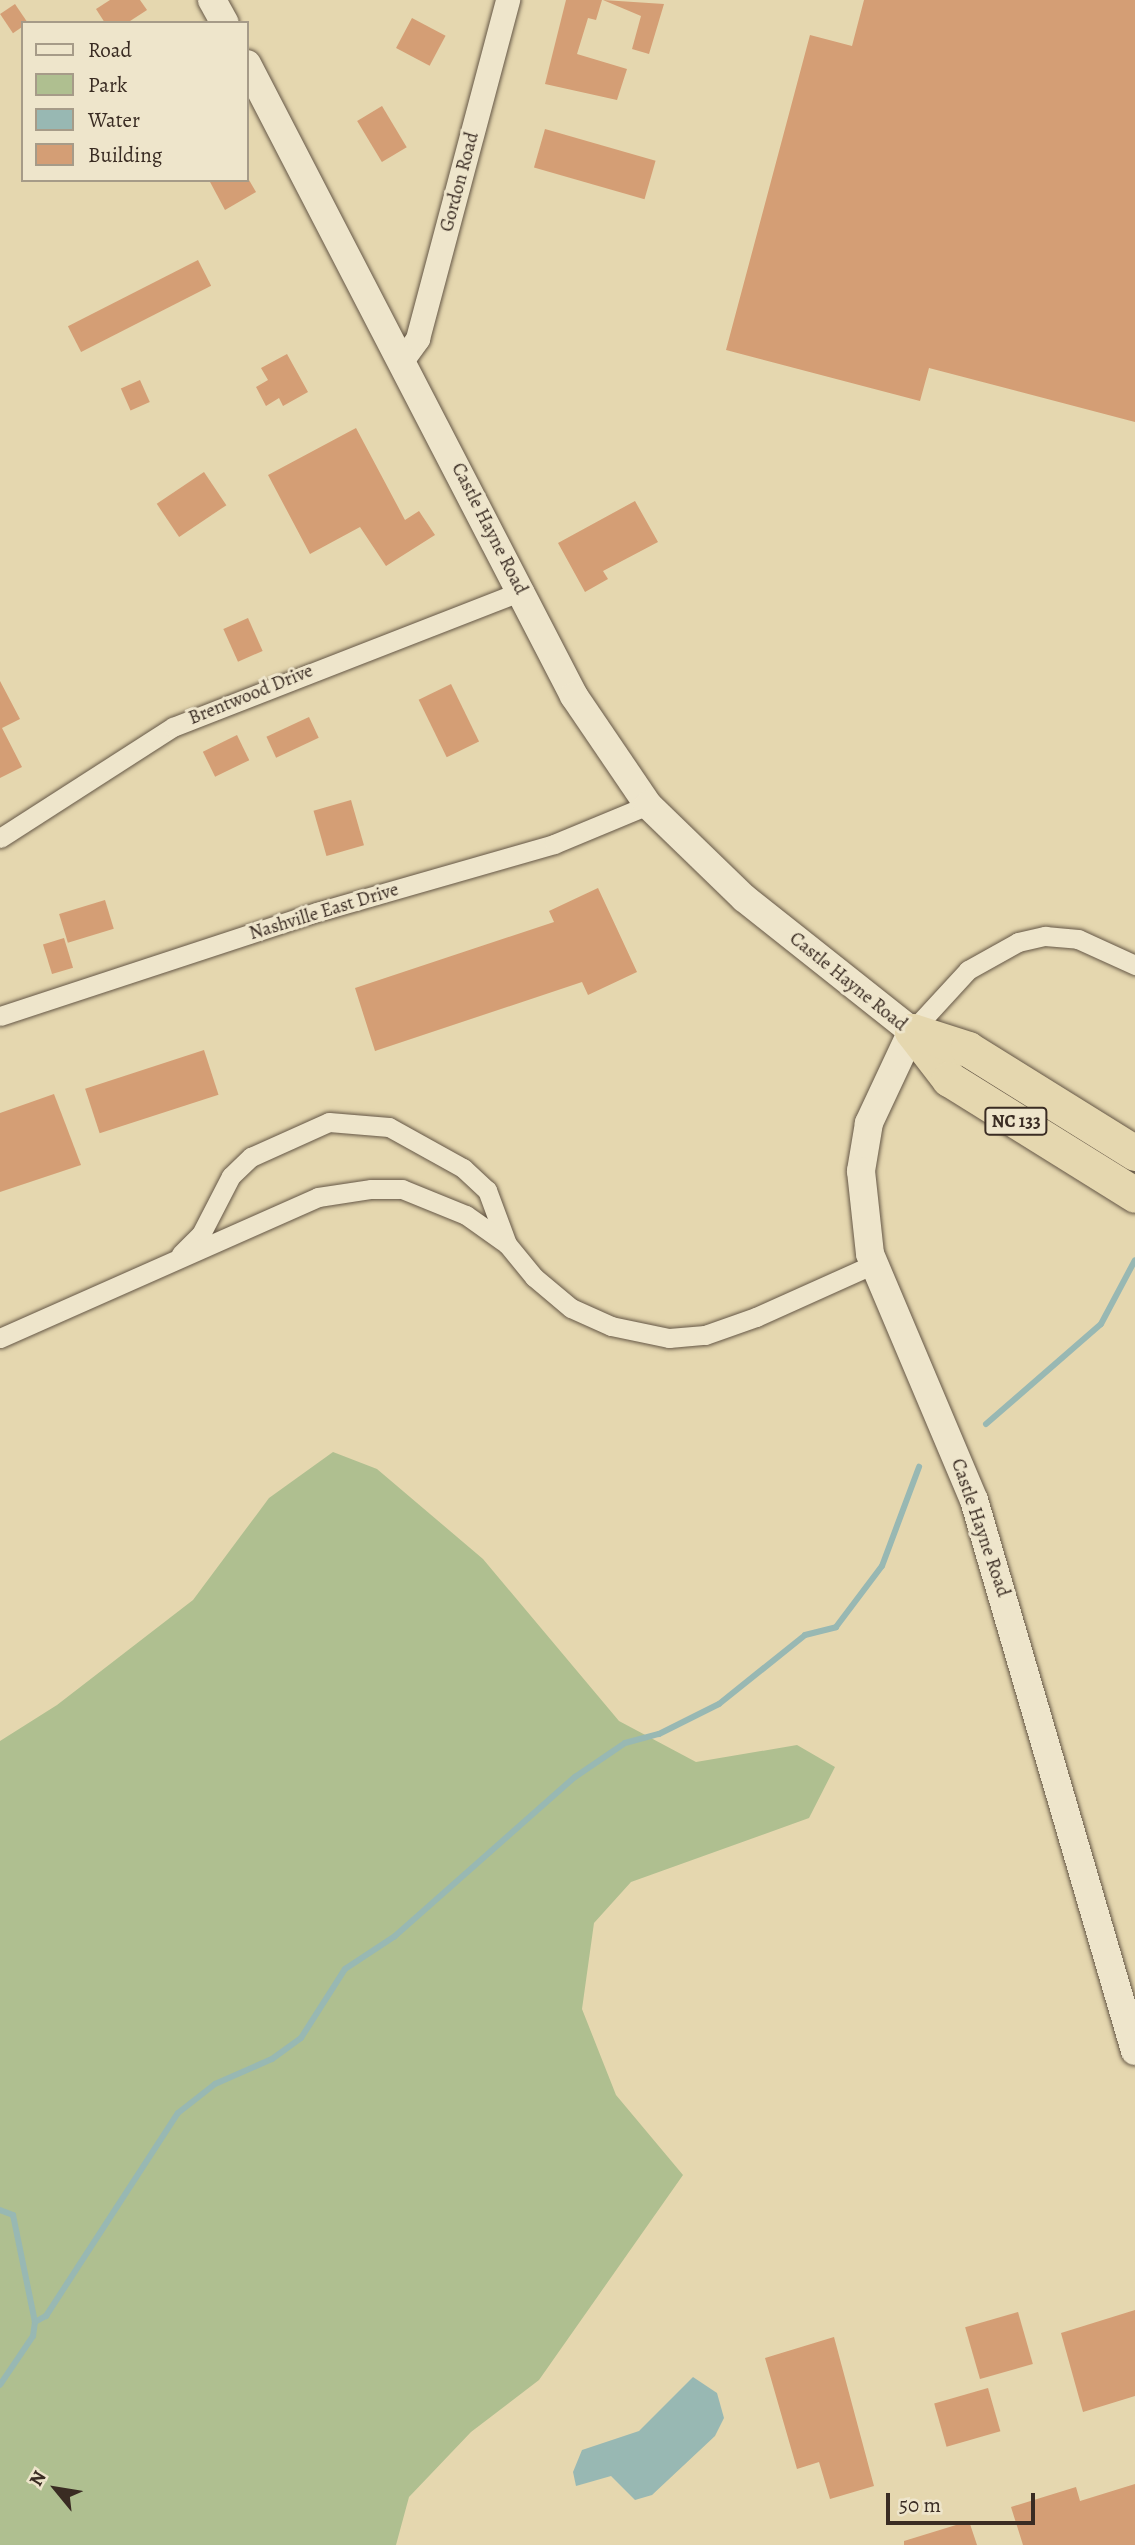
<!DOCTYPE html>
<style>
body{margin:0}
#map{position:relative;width:1135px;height:2545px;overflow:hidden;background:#e5d7af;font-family:Alegreya,serif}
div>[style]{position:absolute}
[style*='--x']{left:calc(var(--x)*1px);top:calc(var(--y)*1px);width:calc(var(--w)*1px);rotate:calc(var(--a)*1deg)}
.green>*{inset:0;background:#afbf90}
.water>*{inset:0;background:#98b8b3}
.stream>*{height:6px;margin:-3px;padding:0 3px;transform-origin:3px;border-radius:3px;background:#98b8b3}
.building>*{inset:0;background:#d49e75;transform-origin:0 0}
.roads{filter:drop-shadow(0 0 2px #655746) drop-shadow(0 0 2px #655746)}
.minor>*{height:19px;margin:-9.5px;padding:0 9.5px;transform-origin:9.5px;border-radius:9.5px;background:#eee5cb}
.tertiary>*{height:24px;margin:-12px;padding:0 12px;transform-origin:12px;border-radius:12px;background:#eee5cb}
.secondary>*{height:28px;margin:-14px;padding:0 14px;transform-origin:14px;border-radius:14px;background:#eee5cb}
.motorway>*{height:35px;margin:-17.5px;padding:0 17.5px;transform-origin:17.5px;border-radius:17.5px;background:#e5d7af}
span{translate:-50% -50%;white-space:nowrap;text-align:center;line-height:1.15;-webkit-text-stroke:6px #eee5cb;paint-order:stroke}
.shield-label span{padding:2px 5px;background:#eee5cb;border:2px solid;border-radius:5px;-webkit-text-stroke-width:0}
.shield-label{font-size:18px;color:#3a2c23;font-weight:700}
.street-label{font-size:19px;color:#3a2c23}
.legend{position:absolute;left:21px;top:21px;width:228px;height:161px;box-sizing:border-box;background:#eee5cb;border:2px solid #a69b88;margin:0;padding:9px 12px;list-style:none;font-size:21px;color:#3a2c23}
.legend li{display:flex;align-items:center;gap:14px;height:35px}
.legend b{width:35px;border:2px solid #a69b88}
.north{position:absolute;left:21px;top:2454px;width:70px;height:70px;-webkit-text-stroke:5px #eee5cb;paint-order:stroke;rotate:300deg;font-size:19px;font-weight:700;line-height:28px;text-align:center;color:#3a2c23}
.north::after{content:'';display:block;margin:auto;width:24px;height:32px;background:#3a2c23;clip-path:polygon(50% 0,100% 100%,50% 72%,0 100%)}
.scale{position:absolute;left:886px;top:2493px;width:149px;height:32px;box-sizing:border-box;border:4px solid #3a2c23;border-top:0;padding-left:9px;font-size:21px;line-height:24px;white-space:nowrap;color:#3a2c23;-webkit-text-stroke:5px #eee5cb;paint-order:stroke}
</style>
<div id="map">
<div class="green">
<i style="clip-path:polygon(333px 1452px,377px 1469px,483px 1559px,619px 1721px,696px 1762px,797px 1745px,835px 1767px,809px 1818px,631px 1882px,594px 1923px,582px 2009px,616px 2095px,683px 2175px,539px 2380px,471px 2432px,409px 2497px,396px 2545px,0 2545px,0 1741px,57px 1705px,193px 1600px,269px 1498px)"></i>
</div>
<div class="water">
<i style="clip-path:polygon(693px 2377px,717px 2393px,724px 2418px,715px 2436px,652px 2495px,635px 2500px,611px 2476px,576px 2486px,573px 2472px,582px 2450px,639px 2431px)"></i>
</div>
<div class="stream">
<i style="--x:986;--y:1424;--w:152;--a:-41"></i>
<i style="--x:1101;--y:1324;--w:72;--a:-62"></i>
<i style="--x:0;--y:2210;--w:14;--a:21"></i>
<i style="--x:13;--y:2215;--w:109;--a:78.4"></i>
<i style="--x:35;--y:2322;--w:14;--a:98"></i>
<i style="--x:33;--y:2336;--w:59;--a:124"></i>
<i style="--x:35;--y:2322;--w:13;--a:-29"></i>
<i style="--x:46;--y:2316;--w:242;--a:-57"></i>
<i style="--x:178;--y:2113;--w:47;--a:-38.1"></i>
<i style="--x:215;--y:2084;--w:62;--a:-23.7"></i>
<i style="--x:272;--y:2059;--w:36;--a:-36"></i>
<i style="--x:301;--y:2038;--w:82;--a:-57.5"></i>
<i style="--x:345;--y:1969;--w:60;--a:-33.4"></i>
<i style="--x:395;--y:1936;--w:240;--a:-41.5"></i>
<i style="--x:575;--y:1777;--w:60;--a:-34.2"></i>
<i style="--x:625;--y:1743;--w:35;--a:-15"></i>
<i style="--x:659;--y:1734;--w:67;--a:-26.6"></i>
<i style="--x:719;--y:1704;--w:110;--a:-38.7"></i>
<i style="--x:805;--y:1635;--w:32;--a:-14"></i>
<i style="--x:836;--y:1627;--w:76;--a:-53"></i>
<i style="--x:882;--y:1566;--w:106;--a:-69.5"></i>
</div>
<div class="building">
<i style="clip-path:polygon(110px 0,140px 0,147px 10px,127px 23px,105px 23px,96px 9px)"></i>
<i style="clip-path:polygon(566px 0,602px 0,596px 20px,588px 18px,577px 54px,627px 69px,617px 100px,545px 84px)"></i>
<i style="clip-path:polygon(603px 0,664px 4px,649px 54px,632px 49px,641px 16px)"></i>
<i style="clip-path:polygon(864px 0,1135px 0,1135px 422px,929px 368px,920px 401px,726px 350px,810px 35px,852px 46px)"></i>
<i style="left:15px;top:4px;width:23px;height:18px;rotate:56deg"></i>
<i style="left:412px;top:18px;width:38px;height:34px;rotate:28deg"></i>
<i style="left:382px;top:106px;width:48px;height:29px;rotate:59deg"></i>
<i style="left:545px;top:129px;width:115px;height:40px;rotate:16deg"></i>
<i style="clip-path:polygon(209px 180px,249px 180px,256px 192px,225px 210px)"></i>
<i style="left:198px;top:260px;width:29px;height:146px;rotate:63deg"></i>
<i style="clip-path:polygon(287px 354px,308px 392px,283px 406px,279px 398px,266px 406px,256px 387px,268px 380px,261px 368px)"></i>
<i style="left:140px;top:380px;width:24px;height:21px;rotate:66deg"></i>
<i style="clip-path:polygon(356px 428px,405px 520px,419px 511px,435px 535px,386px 566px,360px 527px,310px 554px,268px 475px)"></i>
<i style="left:204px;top:472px;width:40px;height:57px;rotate:56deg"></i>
<i style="clip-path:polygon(635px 501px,658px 542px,603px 571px,608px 579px,585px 592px,558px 543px)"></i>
<i style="left:248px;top:618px;width:36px;height:27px;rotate:66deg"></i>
<i style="clip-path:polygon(0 681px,20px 719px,2px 728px,22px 767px,0 778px)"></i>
<i style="left:451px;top:684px;width:64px;height:36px;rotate:64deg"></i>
<i style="left:309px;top:717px;width:23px;height:47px;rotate:65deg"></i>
<i style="left:237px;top:735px;width:28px;height:38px;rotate:64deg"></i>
<i style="left:351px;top:800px;width:47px;height:39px;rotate:74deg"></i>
<i style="clip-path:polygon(598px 888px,637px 972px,588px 995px,582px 982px,375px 1051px,355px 988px,554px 922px,549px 911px)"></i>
<i style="left:105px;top:900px;width:30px;height:48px;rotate:73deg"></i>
<i style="left:64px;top:938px;width:31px;height:22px;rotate:73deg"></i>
<i style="left:204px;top:1050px;width:47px;height:125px;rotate:72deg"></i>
<i style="clip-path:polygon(54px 1094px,81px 1165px,0 1192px,0 1113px)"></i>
<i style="clip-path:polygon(1135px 2310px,1135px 2396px,1083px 2412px,1061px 2333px)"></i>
<i style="left:1018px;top:2312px;width:54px;height:55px;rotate:74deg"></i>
<i style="clip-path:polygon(834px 2337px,874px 2486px,830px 2499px,819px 2462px,797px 2469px,765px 2358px)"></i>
<i style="left:988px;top:2388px;width:45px;height:56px;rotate:74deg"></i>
<i style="clip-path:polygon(1135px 2484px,1135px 2545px,1023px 2545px,1011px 2507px,1076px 2487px,1080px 2501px)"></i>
<i style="clip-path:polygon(969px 2521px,977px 2545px,904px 2545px,904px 2541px)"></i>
</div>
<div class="roads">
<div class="minor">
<i style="--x:0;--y:838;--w:206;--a:-32.7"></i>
<i style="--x:173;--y:727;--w:374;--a:-21.3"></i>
<i style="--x:0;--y:1016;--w:334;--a:-18.2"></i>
<i style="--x:317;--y:912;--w:247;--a:-16"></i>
<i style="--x:554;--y:844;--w:102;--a:-22.5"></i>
<i style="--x:912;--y:1031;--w:83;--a:-47.4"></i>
<i style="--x:968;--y:970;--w:57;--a:-29.2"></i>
<i style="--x:1018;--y:942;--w:28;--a:-13"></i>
<i style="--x:1045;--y:936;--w:33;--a:5"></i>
<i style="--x:1078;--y:939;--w:63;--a:24.5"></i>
<i style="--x:181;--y:1254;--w:28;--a:-45"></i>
<i style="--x:201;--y:1234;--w:65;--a:-62.7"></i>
<i style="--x:231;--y:1176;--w:28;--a:-44"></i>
<i style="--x:251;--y:1157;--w:85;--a:-24.2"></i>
<i style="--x:329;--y:1122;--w:60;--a:4.8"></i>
<i style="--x:389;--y:1127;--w:85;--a:29"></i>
<i style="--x:463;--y:1168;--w:33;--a:43"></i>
<i style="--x:487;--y:1190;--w:58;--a:69.7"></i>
<i style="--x:0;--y:1338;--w:348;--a:-23.9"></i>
<i style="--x:318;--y:1197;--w:54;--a:-8.6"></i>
<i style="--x:371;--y:1189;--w:31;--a:0"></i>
<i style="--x:402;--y:1189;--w:69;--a:22.1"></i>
<i style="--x:466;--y:1215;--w:50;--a:35.3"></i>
<i style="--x:507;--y:1244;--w:43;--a:50.7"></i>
<i style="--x:534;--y:1277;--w:48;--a:40"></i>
<i style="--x:571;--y:1308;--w:44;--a:24.2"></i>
<i style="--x:611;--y:1326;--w:59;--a:11.7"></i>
<i style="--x:669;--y:1338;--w:36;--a:-5"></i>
<i style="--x:705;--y:1335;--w:54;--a:-19.4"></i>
<i style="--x:756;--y:1317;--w:129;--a:-24.2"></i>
</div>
<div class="tertiary">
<i style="--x:403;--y:360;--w:26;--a:-54"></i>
<i style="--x:418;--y:339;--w:351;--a:-75.1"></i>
</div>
<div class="secondary">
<i style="--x:212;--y:0;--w:26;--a:61"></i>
<i style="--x:247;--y:64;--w:712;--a:62.64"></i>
<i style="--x:574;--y:696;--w:132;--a:55.8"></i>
<i style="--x:648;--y:805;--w:134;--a:44.1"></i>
<i style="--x:744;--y:898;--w:214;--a:38.4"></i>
<i style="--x:912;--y:1031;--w:102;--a:115.1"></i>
<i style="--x:869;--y:1123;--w:49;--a:99.5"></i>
<i style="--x:861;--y:1171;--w:83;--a:83.8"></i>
<i style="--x:870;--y:1254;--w:267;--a:67.1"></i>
<i style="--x:974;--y:1500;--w:574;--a:73.71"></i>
</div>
<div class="motorway">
<i style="--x:912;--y:1031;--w:61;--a:52.4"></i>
<i style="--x:949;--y:1079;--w:219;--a:31.9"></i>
<i style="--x:912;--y:1031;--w:59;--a:17.8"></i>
<i style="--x:968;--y:1049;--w:197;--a:31.9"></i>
</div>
</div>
<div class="shield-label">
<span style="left:1016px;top:1121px">NC 133</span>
</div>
<div class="street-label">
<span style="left:460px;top:182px;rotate:-75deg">Gordon Road</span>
<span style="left:489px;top:529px;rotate:63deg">Castle Hayne Road</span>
<span style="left:251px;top:695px;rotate:-22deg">Brentwood Drive</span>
<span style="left:324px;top:912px;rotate:-17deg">Nashville East Drive</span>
<span style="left:848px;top:982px;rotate:39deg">Castle Hayne Road</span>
<span style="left:980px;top:1528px;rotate:71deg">Castle Hayne Road</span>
</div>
<ul class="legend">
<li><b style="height:9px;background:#eee5cb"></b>Road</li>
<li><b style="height:19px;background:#afbf90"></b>Park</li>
<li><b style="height:19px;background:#98b8b3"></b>Water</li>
<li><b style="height:19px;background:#d49e75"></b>Building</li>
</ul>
<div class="north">N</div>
<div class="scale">50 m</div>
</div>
